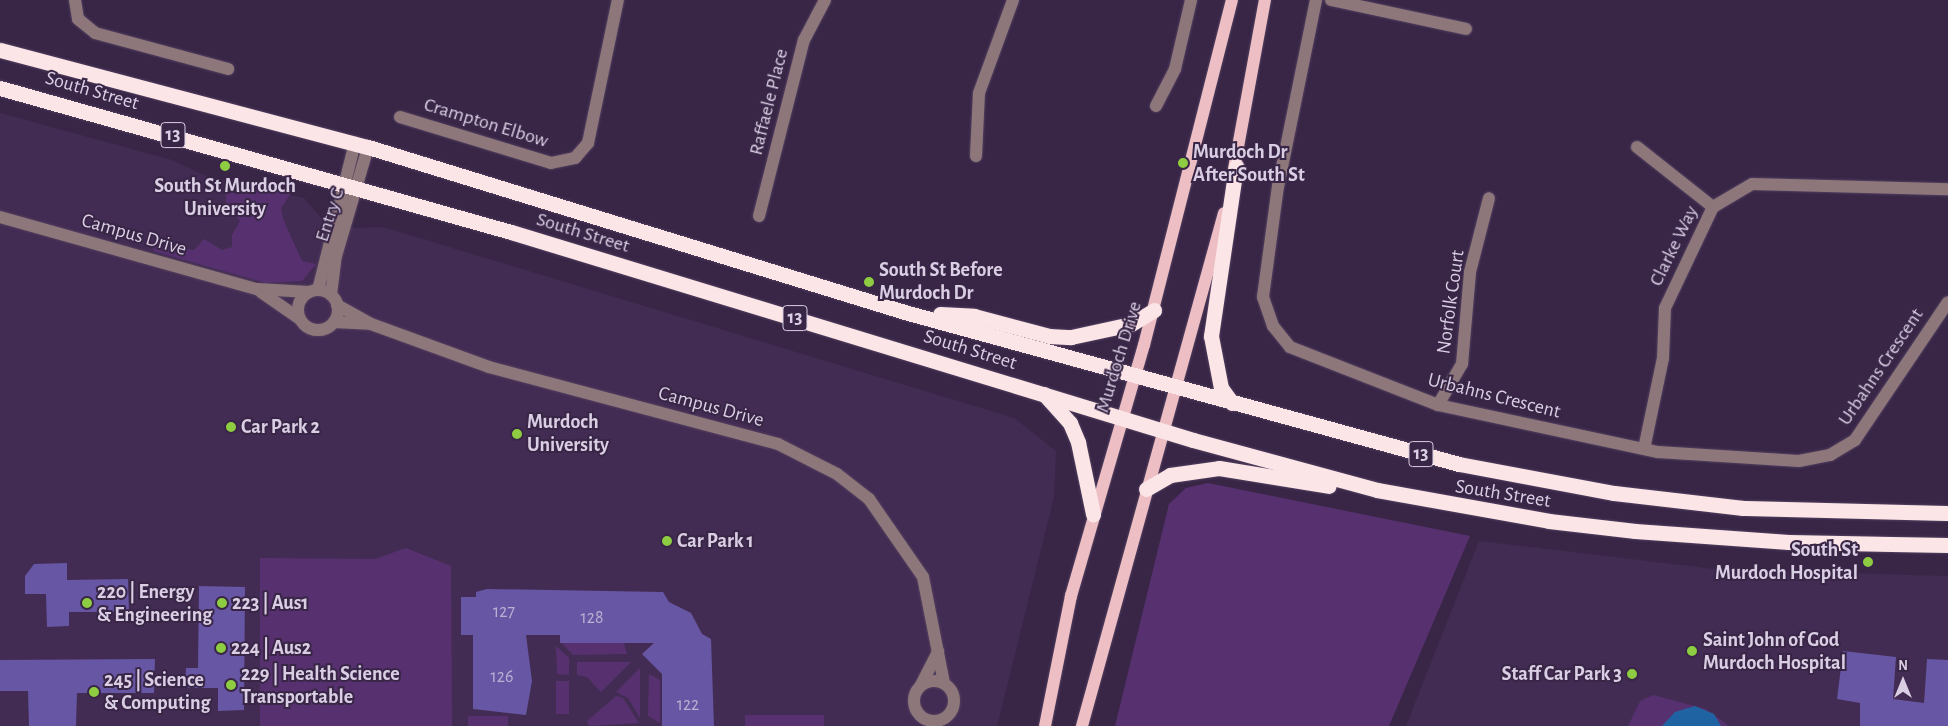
<!DOCTYPE html>
<style>
body{margin:0}
#map{position:relative;width:1948px;height:726px;overflow:hidden;background:#392647;font-family:"Alegreya Sans",sans-serif}
div>[style]{position:absolute}
[style*='--x']{left:calc(var(--x)*1px);top:calc(var(--y)*1px);width:calc(var(--w)*1px);rotate:calc(var(--a)*1deg)}
.built>*{inset:0;background:#432c53}
.green>*{inset:0;background:#57316f;transform-origin:0 0}
.water>*{inset:0;background:#2063a3}
.building>*{inset:0;background:#6656a4}
.roads{filter:drop-shadow(0 0 1px #534160) drop-shadow(0 0 1px #534160)}
.minor>*{height:12px;margin:-6px;padding:0 6px;transform-origin:6px;border-radius:6px;background:#8e777a}
.minor>.ring{margin:-6px;padding:0;box-sizing:content-box;background:none;border:12px solid #8e777a;border-radius:50%}
.major>*{height:12px;margin:-6px;padding:0 6px;transform-origin:6px;border-radius:6px;background:#edbfc4}
.highway>*{height:15px;margin:-7.5px;padding:0 7.5px;transform-origin:7.5px;border-radius:7.5px;background:#fce5e7}
.dots>*{width:14px;height:14px;translate:-50% -50%;box-sizing:border-box;border:2px solid #392647;border-radius:50%}
span{translate:-50% -50%;white-space:nowrap;text-align:center;line-height:1.15;-webkit-text-stroke:4px #392647;paint-order:stroke}
.number-label{font-size:18px;color:#bcb0d3}
.number-label span{-webkit-text-stroke-width:0}
.shield-label span{padding:1px 4px;background:#392647;border:1px solid;border-radius:4px;-webkit-text-stroke-width:0}
.shield-label{font-size:19px;color:#d9cee3;font-weight:700}
.street-label{font-size:20px;color:#d9cee3}
.poi-label{font-size:20px;color:#d9cee3;font-weight:700}
.left{translate:0 -50%;text-align:left}
.right{translate:-100% -50%;text-align:right}
.north{position:absolute;left:1878px;top:656px;width:50px;height:50px;-webkit-text-stroke:4px #392647;paint-order:stroke;rotate:0deg;font-size:14px;font-weight:700;line-height:20px;text-align:center;color:#d9cee3}
.north::after{content:'';display:block;margin:auto;width:18px;height:22px;background:#d9cee3;clip-path:polygon(50% 0,100% 100%,50% 72%,0 100%)}
</style>
<div id="map">
<div class="built">
<i style="clip-path:polygon(0 113px,172px 160px,208px 177px,304px 198px,320px 217px,355px 228px,383px 227px,1014px 418px,1056px 451px,1054px 497px,997px 726px,0 726px)"></i>
<i style="clip-path:polygon(1479px 541px,1722px 570px,1948px 576px,1948px 726px,1406px 726px)"></i>
</div>
<div class="green">
<i style="clip-path:polygon(225px 181px,291px 193px,281px 208px,283px 219px,302px 261px,316px 264px,302px 281px,266px 283px,153px 251px,154px 246px,194px 250px,204px 239px,222px 250px,232px 247px,232px 235px,240px 221px,226px 203px)"></i>
<i style="clip-path:polygon(1208px 483px,1470px 536px,1389px 726px,1115px 726px,1169px 504px,1186px 488px)"></i>
<i style="clip-path:polygon(406px 548px,451px 566px,452px 726px,260px 726px,260px 558px,375px 559px)"></i>
<i style="clip-path:polygon(562px 643px,624px 643px,627px 654px,573px 655px)"></i>
<i style="clip-path:polygon(556px 646px,569px 658px,569px 675px,557px 674px)"></i>
<i style="clip-path:polygon(577px 662px,631px 662px,601px 692px,587px 677px,577px 675px)"></i>
<i style="clip-path:polygon(640px 668px,640px 718px,628px 698px,616px 692px)"></i>
<i style="clip-path:polygon(649px 674px,660px 680px,660px 723px,648px 716px)"></i>
<i style="left:556px;top:681px;width:13px;height:33px"></i>
<i style="clip-path:polygon(1653px 695px,1706px 709px,1729px 726px,1628px 726px,1640px 701px)"></i>
<i style="clip-path:polygon(616px 696px,623px 698px,639px 723px,589px 726px,587px 721px)"></i>
<i style="left:745px;top:715px;width:79px;height:11px"></i>
<i style="left:468px;top:716px;width:40px;height:10px"></i>
</div>
<div class="water">
<i style="clip-path:polygon(1695px 706px,1714px 714px,1721px 726px,1662px 726px,1675px 712px)"></i>
</div>
<div class="building">
<i style="clip-path:polygon(67px 563px,67px 580px,128px 579px,129px 612px,69px 612px,69px 626px,47px 627px,46px 594px,25px 594px,25px 576px,34px 564px)"></i>
<i style="clip-path:polygon(199px 586px,245px 587px,244px 710px,218px 711px,218px 688px,185px 688px,186px 668px,198px 668px)"></i>
<i style="clip-path:polygon(487px 589px,663px 592px,669px 602px,691px 613px,702px 634px,711px 639px,714px 726px,662px 726px,662px 674px,642px 654px,654px 643px,560px 643px,560px 635px,526px 635px,532px 681px,526px 715px,473px 709px,473px 635px,461px 635px,461px 597px,476px 597px,476px 592px)"></i>
<i style="clip-path:polygon(1843px 651px,1896px 657px,1893px 699px,1924px 703px,1927px 659px,1948px 660px,1948px 726px,1860px 726px,1860px 703px,1837px 699px)"></i>
<i style="clip-path:polygon(155px 659px,154px 693px,77px 693px,76px 726px,29px 726px,28px 691px,0 691px,0 660px)"></i>
</div>
<div class="roads">
<div class="minor">
<i style="--x:75;--y:0;--w:19;--a:81"></i>
<i style="--x:78;--y:19;--w:22;--a:39"></i>
<i style="--x:95;--y:33;--w:138;--a:15.1"></i>
<i style="--x:1316;--y:0;--w:190;--a:101.5"></i>
<i style="--x:1278;--y:186;--w:112;--a:97.7"></i>
<i style="--x:1263;--y:297;--w:31;--a:71"></i>
<i style="--x:1273;--y:326;--w:27;--a:51"></i>
<i style="--x:1290;--y:347;--w:159;--a:21.4"></i>
<i style="--x:1438;--y:405;--w:225;--a:12.1"></i>
<i style="--x:1658;--y:452;--w:141;--a:3.7"></i>
<i style="--x:1799;--y:461;--w:32;--a:-11"></i>
<i style="--x:1830;--y:455;--w:29;--a:-31"></i>
<i style="--x:1855;--y:440;--w:166;--a:-56"></i>
<i style="--x:1331;--y:0;--w:138;--a:12.1"></i>
<i style="--x:1156;--y:106;--w:42;--a:-62.8"></i>
<i style="--x:1175;--y:69;--w:71;--a:-76.9"></i>
<i style="--x:400;--y:117;--w:158;--a:16.9"></i>
<i style="--x:551;--y:163;--w:25;--a:-12"></i>
<i style="--x:575;--y:158;--w:20;--a:-49"></i>
<i style="--x:588;--y:143;--w:146;--a:-78.2"></i>
<i style="--x:1637;--y:147;--w:97;--a:38.3"></i>
<i style="--x:976;--y:156;--w:63;--a:-87.3"></i>
<i style="--x:979;--y:93;--w:99;--a:-69.9"></i>
<i style="--x:759;--y:216;--w:182;--a:-75.7"></i>
<i style="--x:804;--y:40;--w:45;--a:-62.3"></i>
<i style="--x:0;--y:217;--w:267;--a:15.7"></i>
<i style="--x:257;--y:289;--w:52;--a:3.3"></i>
<i style="--x:318;--y:290;--w:152;--a:-75.9"></i>
<i class="ring" style="left:298px;top:290px;width:28px;height:28px"></i>
<i style="--x:261;--y:292;--w:47;--a:34.7"></i>
<i style="--x:331;--y:295;--w:39;--a:-83"></i>
<i style="--x:336;--y:256;--w:114;--a:-73.6"></i>
<i style="--x:337;--y:305;--w:39;--a:29"></i>
<i style="--x:371;--y:324;--w:126;--a:20"></i>
<i style="--x:489;--y:367;--w:299;--a:14.9"></i>
<i style="--x:778;--y:444;--w:66;--a:27"></i>
<i style="--x:837;--y:474;--w:41;--a:38"></i>
<i style="--x:869;--y:499;--w:95;--a:55.3"></i>
<i style="--x:923;--y:577;--w:108;--a:78.8"></i>
<i style="--x:334;--y:322;--w:35;--a:3"></i>
<i style="--x:1438;--y:405;--w:48;--a:-59.7"></i>
<i style="--x:1462;--y:364;--w:92;--a:-85"></i>
<i style="--x:1470;--y:272;--w:76;--a:-75.6"></i>
<i style="--x:1644;--y:449;--w:93;--a:-78.2"></i>
<i style="--x:1663;--y:358;--w:50;--a:-87.7"></i>
<i style="--x:1665;--y:308;--w:112;--a:-64.6"></i>
<i style="--x:1713;--y:207;--w:45;--a:-30.5"></i>
<i style="--x:1752;--y:184;--w:196;--a:1.5"></i>
<i class="ring" style="left:914px;top:681px;width:28px;height:28px"></i>
<i style="--x:921;--y:685;--w:38;--a:-63"></i>
</div>
<div class="major">
<i style="--x:1233;--y:174;--w:177;--a:-79.6"></i>
<i style="--x:1045;--y:726;--w:133;--a:-78.7"></i>
<i style="--x:1071;--y:596;--w:261;--a:-73.8"></i>
<i style="--x:1144;--y:345;--w:356;--a:-75.7"></i>
<i style="--x:1082;--y:726;--w:532;--a:-74.53"></i>
</div>
<div class="highway">
<i style="--x:0;--y:50;--w:381;--a:14.8"></i>
<i style="--x:368;--y:147;--w:565;--a:17.09"></i>
<i style="--x:908;--y:313;--w:571;--a:15.33"></i>
<i style="--x:1459;--y:464;--w:158;--a:10.6"></i>
<i style="--x:1614;--y:493;--w:130;--a:6.6"></i>
<i style="--x:1743;--y:508;--w:205;--a:1.4"></i>
<i style="--x:0;--y:88;--w:531;--a:15.74"></i>
<i style="--x:511;--y:232;--w:713;--a:16.96"></i>
<i style="--x:1193;--y:440;--w:191;--a:15.2"></i>
<i style="--x:1377;--y:490;--w:175;--a:10.2"></i>
<i style="--x:1549;--y:521;--w:87;--a:6.6"></i>
<i style="--x:1635;--y:531;--w:154;--a:4.1"></i>
<i style="--x:1789;--y:542;--w:159;--a:1.1"></i>
<i style="--x:940;--y:314;--w:34;--a:3"></i>
<i style="--x:974;--y:316;--w:78;--a:14.9"></i>
<i style="--x:1049;--y:336;--w:22;--a:3"></i>
<i style="--x:1071;--y:337;--w:61;--a:-12.2"></i>
<i style="--x:1131;--y:324;--w:27;--a:-31"></i>
<i style="--x:1044;--y:394;--w:39;--a:48"></i>
<i style="--x:1070;--y:423;--w:21;--a:67"></i>
<i style="--x:1078;--y:442;--w:74;--a:78.2"></i>
<i style="--x:1232;--y:403;--w:19;--a:-126"></i>
<i style="--x:1221;--y:388;--w:53;--a:-100.9"></i>
<i style="--x:1211;--y:336;--w:172;--a:-81.6"></i>
<i style="--x:1146;--y:489;--w:28;--a:-30"></i>
<i style="--x:1170;--y:475;--w:49;--a:-8.1"></i>
<i style="--x:1219;--y:468;--w:111;--a:9.3"></i>
</div>
</div>
<div class="dots">
<i style="left:1183px;top:163px;background:#8ecd42"></i>
<i style="left:225px;top:166px;background:#8ecd42"></i>
<i style="left:869px;top:282px;background:#8ecd42"></i>
<i style="left:231px;top:427px;background:#8ecd42"></i>
<i style="left:517px;top:434px;background:#8ecd42"></i>
<i style="left:667px;top:541px;background:#8ecd42"></i>
<i style="left:1868px;top:562px;background:#8ecd42"></i>
<i style="left:87px;top:603px;background:#8ecd42"></i>
<i style="left:222px;top:603px;background:#8ecd42"></i>
<i style="left:221px;top:648px;background:#8ecd42"></i>
<i style="left:1692px;top:651px;background:#8ecd42"></i>
<i style="left:1632px;top:674px;background:#8ecd42"></i>
<i style="left:231px;top:685px;background:#8ecd42"></i>
<i style="left:94px;top:692px;background:#8ecd42"></i>
</div>
<div class="number-label">
<span style="left:504px;top:612px">127</span>
<span style="left:592px;top:618px">128</span>
<span style="left:502px;top:677px">126</span>
<span style="left:688px;top:705px">122</span>
</div>
<div class="shield-label">
<span style="left:173px;top:135px">13</span>
<span style="left:795px;top:318px">13</span>
<span style="left:1421px;top:454px">13</span>
</div>
<div class="street-label">
<span style="left:92px;top:91px;rotate:16deg">South Street</span>
<span style="left:769px;top:102px;rotate:-76deg">Raffaele Place</span>
<span style="left:486px;top:123px;rotate:17deg">Crampton Elbow</span>
<span style="left:330px;top:215px;rotate:-72deg">Entry C</span>
<span style="left:583px;top:233px;rotate:17deg">South Street</span>
<span style="left:134px;top:235px;rotate:16deg">Campus Drive</span>
<span style="left:1674px;top:246px;rotate:-64deg">Clarke Way</span>
<span style="left:1451px;top:302px;rotate:-82deg">Norfolk Court</span>
<span style="left:970px;top:350px;rotate:17deg">South Street</span>
<span style="left:1119px;top:357px;rotate:-73deg">Murdoch Drive</span>
<span style="left:1881px;top:367px;rotate:-56deg">Urbahns Crescent</span>
<span style="left:1494px;top:396px;rotate:14deg">Urbahns Crescent</span>
<span style="left:711px;top:407px;rotate:15deg">Campus Drive</span>
<span style="left:1503px;top:494px;rotate:9deg">South Street</span>
</div>
<div class="poi-label">
<span class="left" style="left:1193px;top:164px">Murdoch Dr<br>After South St</span>
<span style="left:225px;top:198px">South St Murdoch<br>University</span>
<span class="left" style="left:879px;top:282px">South St Before<br>Murdoch Dr</span>
<span class="left" style="left:527px;top:434px">Murdoch<br>University</span>
<span class="left" style="left:241px;top:427px">Car Park 2</span>
<span class="left" style="left:677px;top:541px">Car Park 1</span>
<span class="right" style="left:1858px;top:562px">South St<br>Murdoch Hospital</span>
<span class="left" style="left:97px;top:604px">220 | Energy<br>&amp; Engineering</span>
<span class="left" style="left:232px;top:603px">223 | Aus1</span>
<span class="left" style="left:1703px;top:652px">Saint John of God<br>Murdoch Hospital</span>
<span class="left" style="left:231px;top:648px">224 | Aus2</span>
<span class="left" style="left:241px;top:686px">229 | Health Science<br>Transportable</span>
<span class="right" style="left:1622px;top:674px">Staff Car Park 3</span>
<span class="left" style="left:104px;top:692px">245 | Science<br>&amp; Computing</span>
</div>
<div class="north">N</div>
</div>
